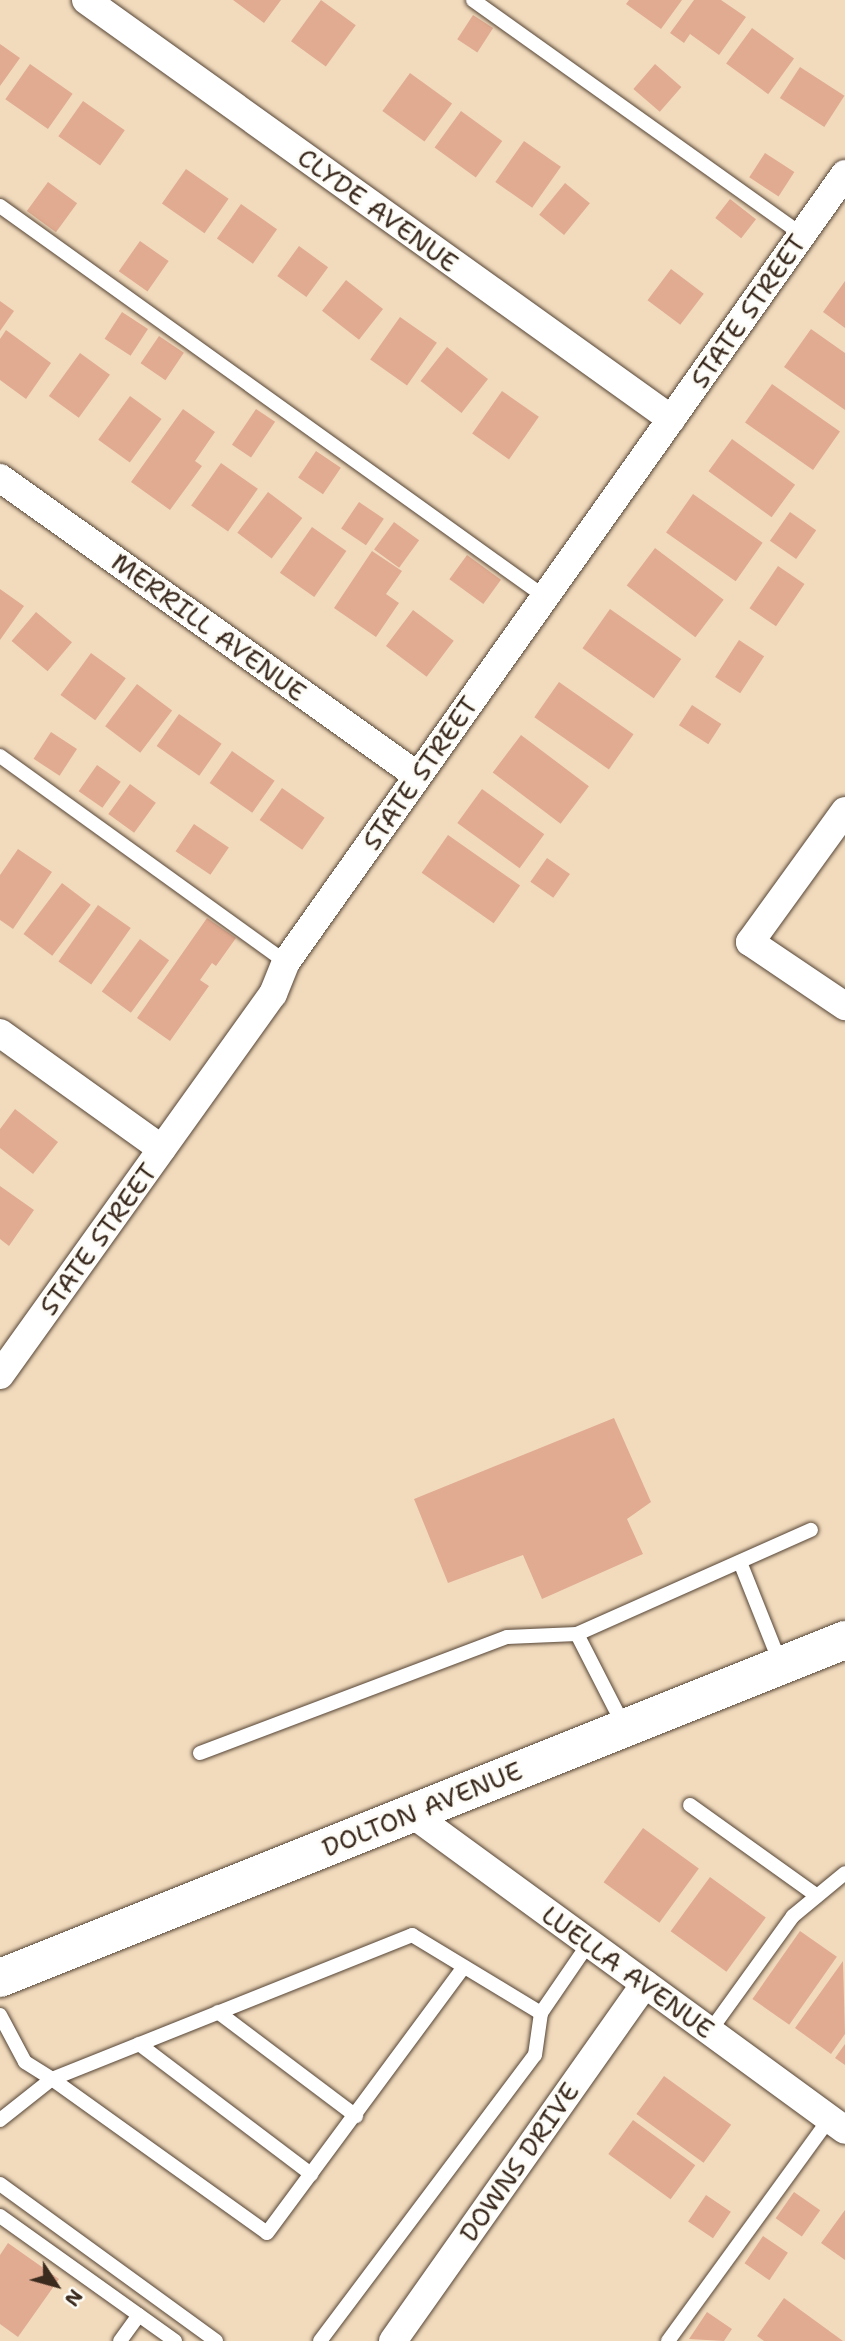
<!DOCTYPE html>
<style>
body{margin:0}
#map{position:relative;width:845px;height:2341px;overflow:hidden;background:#f2dbbd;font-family:"Shantell Sans",sans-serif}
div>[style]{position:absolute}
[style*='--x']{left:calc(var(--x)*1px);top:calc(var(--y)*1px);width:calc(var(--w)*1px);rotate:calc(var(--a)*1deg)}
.building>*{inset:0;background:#e1ab91;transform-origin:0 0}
.roads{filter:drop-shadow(0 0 2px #564536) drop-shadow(0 0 2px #564536)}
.lane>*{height:14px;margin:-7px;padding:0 7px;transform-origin:7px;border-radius:7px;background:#fff}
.street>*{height:28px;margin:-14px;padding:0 14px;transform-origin:14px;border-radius:14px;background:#fff}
.secondary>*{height:38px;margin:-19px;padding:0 19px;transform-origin:19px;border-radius:19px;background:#fff}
span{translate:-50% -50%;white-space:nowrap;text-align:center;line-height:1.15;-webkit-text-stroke:6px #fdfcf7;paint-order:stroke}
.street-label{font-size:26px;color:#3b2a1e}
.north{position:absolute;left:21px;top:2250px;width:70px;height:70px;-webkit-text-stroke:5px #fdfcf7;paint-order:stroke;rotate:126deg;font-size:19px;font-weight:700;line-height:28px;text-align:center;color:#3b2a1e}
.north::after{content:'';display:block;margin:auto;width:24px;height:32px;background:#3b2a1e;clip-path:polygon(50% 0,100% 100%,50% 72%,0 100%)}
</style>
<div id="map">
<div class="building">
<i style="clip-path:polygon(233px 0,281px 0,264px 23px)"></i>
<i style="left:321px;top:0;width:43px;height:51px;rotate:36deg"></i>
<i style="clip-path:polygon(629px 0,682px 0,661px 29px,626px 4px)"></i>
<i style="clip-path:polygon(694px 0,721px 0,746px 17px,719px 55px,690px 34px,684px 43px,670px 33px)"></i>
<i style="left:473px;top:15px;width:24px;height:29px;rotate:33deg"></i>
<i style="left:752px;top:28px;width:52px;height:44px;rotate:36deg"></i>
<i style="clip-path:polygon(0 44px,20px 58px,0 86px)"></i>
<i style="left:30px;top:64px;width:52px;height:43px;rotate:35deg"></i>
<i style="left:655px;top:64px;width:35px;height:33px;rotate:41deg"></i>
<i style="left:800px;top:67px;width:53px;height:37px;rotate:33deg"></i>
<i style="left:410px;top:73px;width:52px;height:47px;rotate:36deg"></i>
<i style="left:83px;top:101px;width:51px;height:43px;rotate:35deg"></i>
<i style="left:461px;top:111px;width:51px;height:45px;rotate:36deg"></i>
<i style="left:524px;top:141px;width:45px;height:50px;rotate:35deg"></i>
<i style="left:765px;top:153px;width:35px;height:29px;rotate:33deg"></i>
<i style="left:186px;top:169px;width:52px;height:42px;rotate:35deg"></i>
<i style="left:48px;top:182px;width:36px;height:36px;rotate:36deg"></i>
<i style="left:565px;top:183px;width:32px;height:41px;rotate:39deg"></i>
<i style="left:730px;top:199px;width:33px;height:24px;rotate:38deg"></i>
<i style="left:241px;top:204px;width:44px;height:42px;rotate:35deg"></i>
<i style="left:140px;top:241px;width:35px;height:37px;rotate:35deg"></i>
<i style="left:299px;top:246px;width:36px;height:37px;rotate:36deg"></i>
<i style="left:671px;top:269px;width:41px;height:39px;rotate:37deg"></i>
<i style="left:346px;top:280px;width:47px;height:39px;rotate:38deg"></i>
<i style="clip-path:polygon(845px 281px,845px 328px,823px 312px)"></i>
<i style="clip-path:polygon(0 301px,14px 311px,0 331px)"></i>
<i style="left:122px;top:312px;width:31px;height:32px;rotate:33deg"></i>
<i style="left:400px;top:317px;width:45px;height:52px;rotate:35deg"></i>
<i style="clip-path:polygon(811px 329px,845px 353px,845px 410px,784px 367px)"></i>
<i style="clip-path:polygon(6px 330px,51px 363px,26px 399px,0 380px,0 339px)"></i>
<i style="left:159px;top:336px;width:30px;height:33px;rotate:34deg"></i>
<i style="left:447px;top:347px;width:52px;height:43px;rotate:38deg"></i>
<i style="left:80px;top:353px;width:37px;height:53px;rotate:36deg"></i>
<i style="left:772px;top:384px;width:83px;height:47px;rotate:35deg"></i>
<i style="left:502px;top:391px;width:45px;height:52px;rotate:35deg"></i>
<i style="left:130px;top:396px;width:39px;height:54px;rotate:36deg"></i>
<i style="clip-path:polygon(183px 409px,215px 432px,195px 461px,202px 466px,170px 510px,131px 482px)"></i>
<i style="left:256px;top:409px;width:23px;height:43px;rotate:34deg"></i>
<i style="left:732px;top:439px;width:78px;height:40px;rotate:36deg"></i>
<i style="left:316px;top:451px;width:30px;height:32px;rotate:34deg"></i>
<i style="left:221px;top:463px;width:45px;height:52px;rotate:35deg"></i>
<i style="left:268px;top:492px;width:43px;height:51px;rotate:37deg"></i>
<i style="left:693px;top:494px;width:85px;height:47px;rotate:35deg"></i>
<i style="left:359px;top:502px;width:30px;height:32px;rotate:34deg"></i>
<i style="left:790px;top:512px;width:32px;height:35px;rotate:35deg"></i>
<i style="left:394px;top:522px;width:31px;height:34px;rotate:36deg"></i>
<i style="left:312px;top:527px;width:42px;height:56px;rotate:35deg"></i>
<i style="left:655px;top:548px;width:86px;height:47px;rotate:37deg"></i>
<i style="clip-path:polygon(372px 551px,402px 571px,386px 594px,399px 603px,376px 637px,334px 608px)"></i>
<i style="left:467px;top:555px;width:42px;height:30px;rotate:36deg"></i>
<i style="left:778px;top:566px;width:32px;height:51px;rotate:34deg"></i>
<i style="clip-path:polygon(0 589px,24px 606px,0 640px)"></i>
<i style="left:610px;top:609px;width:87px;height:48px;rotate:35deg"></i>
<i style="left:413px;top:610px;width:51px;height:45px;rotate:37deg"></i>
<i style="left:36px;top:612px;width:47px;height:38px;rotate:40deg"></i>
<i style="left:739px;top:640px;width:30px;height:44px;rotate:33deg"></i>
<i style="left:91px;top:653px;width:43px;height:52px;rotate:36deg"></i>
<i style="left:559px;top:682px;width:91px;height:43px;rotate:35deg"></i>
<i style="left:137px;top:684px;width:44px;height:53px;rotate:37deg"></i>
<i style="left:692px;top:705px;width:35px;height:24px;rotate:33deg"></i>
<i style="left:179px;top:714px;width:52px;height:39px;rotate:35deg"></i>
<i style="left:51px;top:732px;width:31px;height:32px;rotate:33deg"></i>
<i style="left:521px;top:735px;width:85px;height:47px;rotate:37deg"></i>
<i style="left:232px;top:751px;width:52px;height:39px;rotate:35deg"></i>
<i style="left:97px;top:765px;width:29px;height:32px;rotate:35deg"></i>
<i style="left:130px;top:784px;width:32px;height:37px;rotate:36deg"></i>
<i style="left:282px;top:788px;width:52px;height:39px;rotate:35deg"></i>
<i style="left:482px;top:789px;width:77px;height:42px;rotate:36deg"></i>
<i style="left:194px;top:824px;width:42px;height:33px;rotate:34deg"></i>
<i style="left:448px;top:835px;width:88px;height:46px;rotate:35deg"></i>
<i style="clip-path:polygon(18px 849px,52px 872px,13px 929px,0 920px,0 875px)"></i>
<i style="left:547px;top:858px;width:28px;height:29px;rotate:35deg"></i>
<i style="left:62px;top:883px;width:36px;height:64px;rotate:37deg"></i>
<i style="left:98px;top:905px;width:40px;height:69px;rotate:35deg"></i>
<i style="clip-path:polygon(207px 918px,236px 938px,216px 966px,212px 963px,200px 980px,209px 986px,170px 1041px,137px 1018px)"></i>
<i style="left:140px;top:939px;width:36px;height:65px;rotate:36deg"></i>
<i style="clip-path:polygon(15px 1109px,58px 1142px,33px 1174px,0 1148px,0 1129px)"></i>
<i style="clip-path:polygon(0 1186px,34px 1210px,9px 1246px,0 1239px)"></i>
<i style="clip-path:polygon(614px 1418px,651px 1502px,627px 1519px,643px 1554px,542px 1599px,523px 1555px,448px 1583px,414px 1499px)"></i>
<i style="left:643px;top:1828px;width:69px;height:67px;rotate:36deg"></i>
<i style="left:710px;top:1877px;width:69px;height:67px;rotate:36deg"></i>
<i style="left:800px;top:1931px;width:45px;height:83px;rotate:35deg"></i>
<i style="clip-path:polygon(843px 1961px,845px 2034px,831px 2054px,795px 2028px)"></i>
<i style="clip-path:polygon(845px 2044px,845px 2065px,835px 2058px)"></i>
<i style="left:664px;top:2076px;width:83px;height:47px;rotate:36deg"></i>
<i style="left:633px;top:2120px;width:77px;height:42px;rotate:36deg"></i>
<i style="left:794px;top:2192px;width:32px;height:32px;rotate:35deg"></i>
<i style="left:706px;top:2195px;width:30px;height:32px;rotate:34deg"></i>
<i style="clip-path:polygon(845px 2210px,845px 2260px,821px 2243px)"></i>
<i style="left:763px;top:2236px;width:30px;height:33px;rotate:34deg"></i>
<i style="clip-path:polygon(8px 2243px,59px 2279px,18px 2337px,0 2324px,0 2255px)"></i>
<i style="clip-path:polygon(784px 2298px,843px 2341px,764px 2341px,757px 2336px)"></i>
<i style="clip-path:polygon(707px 2312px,732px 2329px,724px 2341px,689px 2339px)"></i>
</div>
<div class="roads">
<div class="lane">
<i style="--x:473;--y:0;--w:404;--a:35.5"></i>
<i style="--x:0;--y:206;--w:671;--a:35.66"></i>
<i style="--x:0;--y:756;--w:352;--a:35.8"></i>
<i style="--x:740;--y:1562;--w:111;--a:68.3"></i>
<i style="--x:624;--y:1726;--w:103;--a:-117.1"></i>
<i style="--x:577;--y:1634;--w:256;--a:-24"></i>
<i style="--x:200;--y:1753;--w:328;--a:-20.7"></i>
<i style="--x:507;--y:1637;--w:70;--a:-2.5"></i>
<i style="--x:690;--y:1805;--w:156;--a:35.6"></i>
<i style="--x:218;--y:2012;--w:173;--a:37"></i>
<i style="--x:0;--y:2015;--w:53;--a:62"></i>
<i style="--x:25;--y:2062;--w:32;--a:32"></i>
<i style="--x:52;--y:2079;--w:388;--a:-21.8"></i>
<i style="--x:412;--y:1935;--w:151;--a:31.2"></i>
<i style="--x:541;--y:2013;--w:85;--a:-55.6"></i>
<i style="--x:710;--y:2031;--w:142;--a:-54.2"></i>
<i style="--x:793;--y:1916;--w:67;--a:-39.6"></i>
<i style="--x:139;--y:2044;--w:216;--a:37.1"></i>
<i style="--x:0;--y:2120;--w:66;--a:-38.3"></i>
<i style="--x:52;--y:2079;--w:264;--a:35.6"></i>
<i style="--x:267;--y:2233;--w:331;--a:-53.5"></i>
<i style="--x:0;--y:2184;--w:267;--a:36"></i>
<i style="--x:0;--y:2216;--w:215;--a:35.5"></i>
<i style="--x:120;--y:2341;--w:32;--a:-54"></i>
<i style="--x:320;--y:2341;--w:358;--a:-53.1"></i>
<i style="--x:535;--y:2055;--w:42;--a:-81.9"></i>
<i style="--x:668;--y:2341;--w:274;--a:-54"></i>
</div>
<div class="street">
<i style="--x:86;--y:0;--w:720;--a:35.61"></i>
<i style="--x:0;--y:478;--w:513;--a:35.49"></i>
<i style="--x:845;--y:811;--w:162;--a:125.9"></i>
<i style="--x:750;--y:942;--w:115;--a:34"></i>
<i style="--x:0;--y:1033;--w:199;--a:35.6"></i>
<i style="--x:0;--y:1375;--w:469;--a:-54.4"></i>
<i style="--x:273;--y:994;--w:35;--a:-68"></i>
<i style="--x:286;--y:962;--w:966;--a:-54.65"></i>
<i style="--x:411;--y:1813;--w:537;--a:36.14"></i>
<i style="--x:393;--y:2341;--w:437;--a:-54.8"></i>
</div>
<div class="secondary">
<i style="--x:0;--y:1978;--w:910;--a:-21.8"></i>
</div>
</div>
<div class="street-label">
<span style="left:378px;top:210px;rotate:36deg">CLYDE AVENUE</span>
<span style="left:748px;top:311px;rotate:-55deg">STATE STREET</span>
<span style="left:209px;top:627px;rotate:36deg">MERRILL AVENUE</span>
<span style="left:420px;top:773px;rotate:-55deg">STATE STREET</span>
<span style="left:98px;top:1239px;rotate:-54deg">STATE STREET</span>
<span style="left:422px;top:1809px;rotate:-22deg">DOLTON AVENUE</span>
<span style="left:628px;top:1972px;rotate:36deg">LUELLA AVENUE</span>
<span style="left:519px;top:2162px;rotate:-55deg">DOWNS DRIVE</span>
</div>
<div class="north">N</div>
</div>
